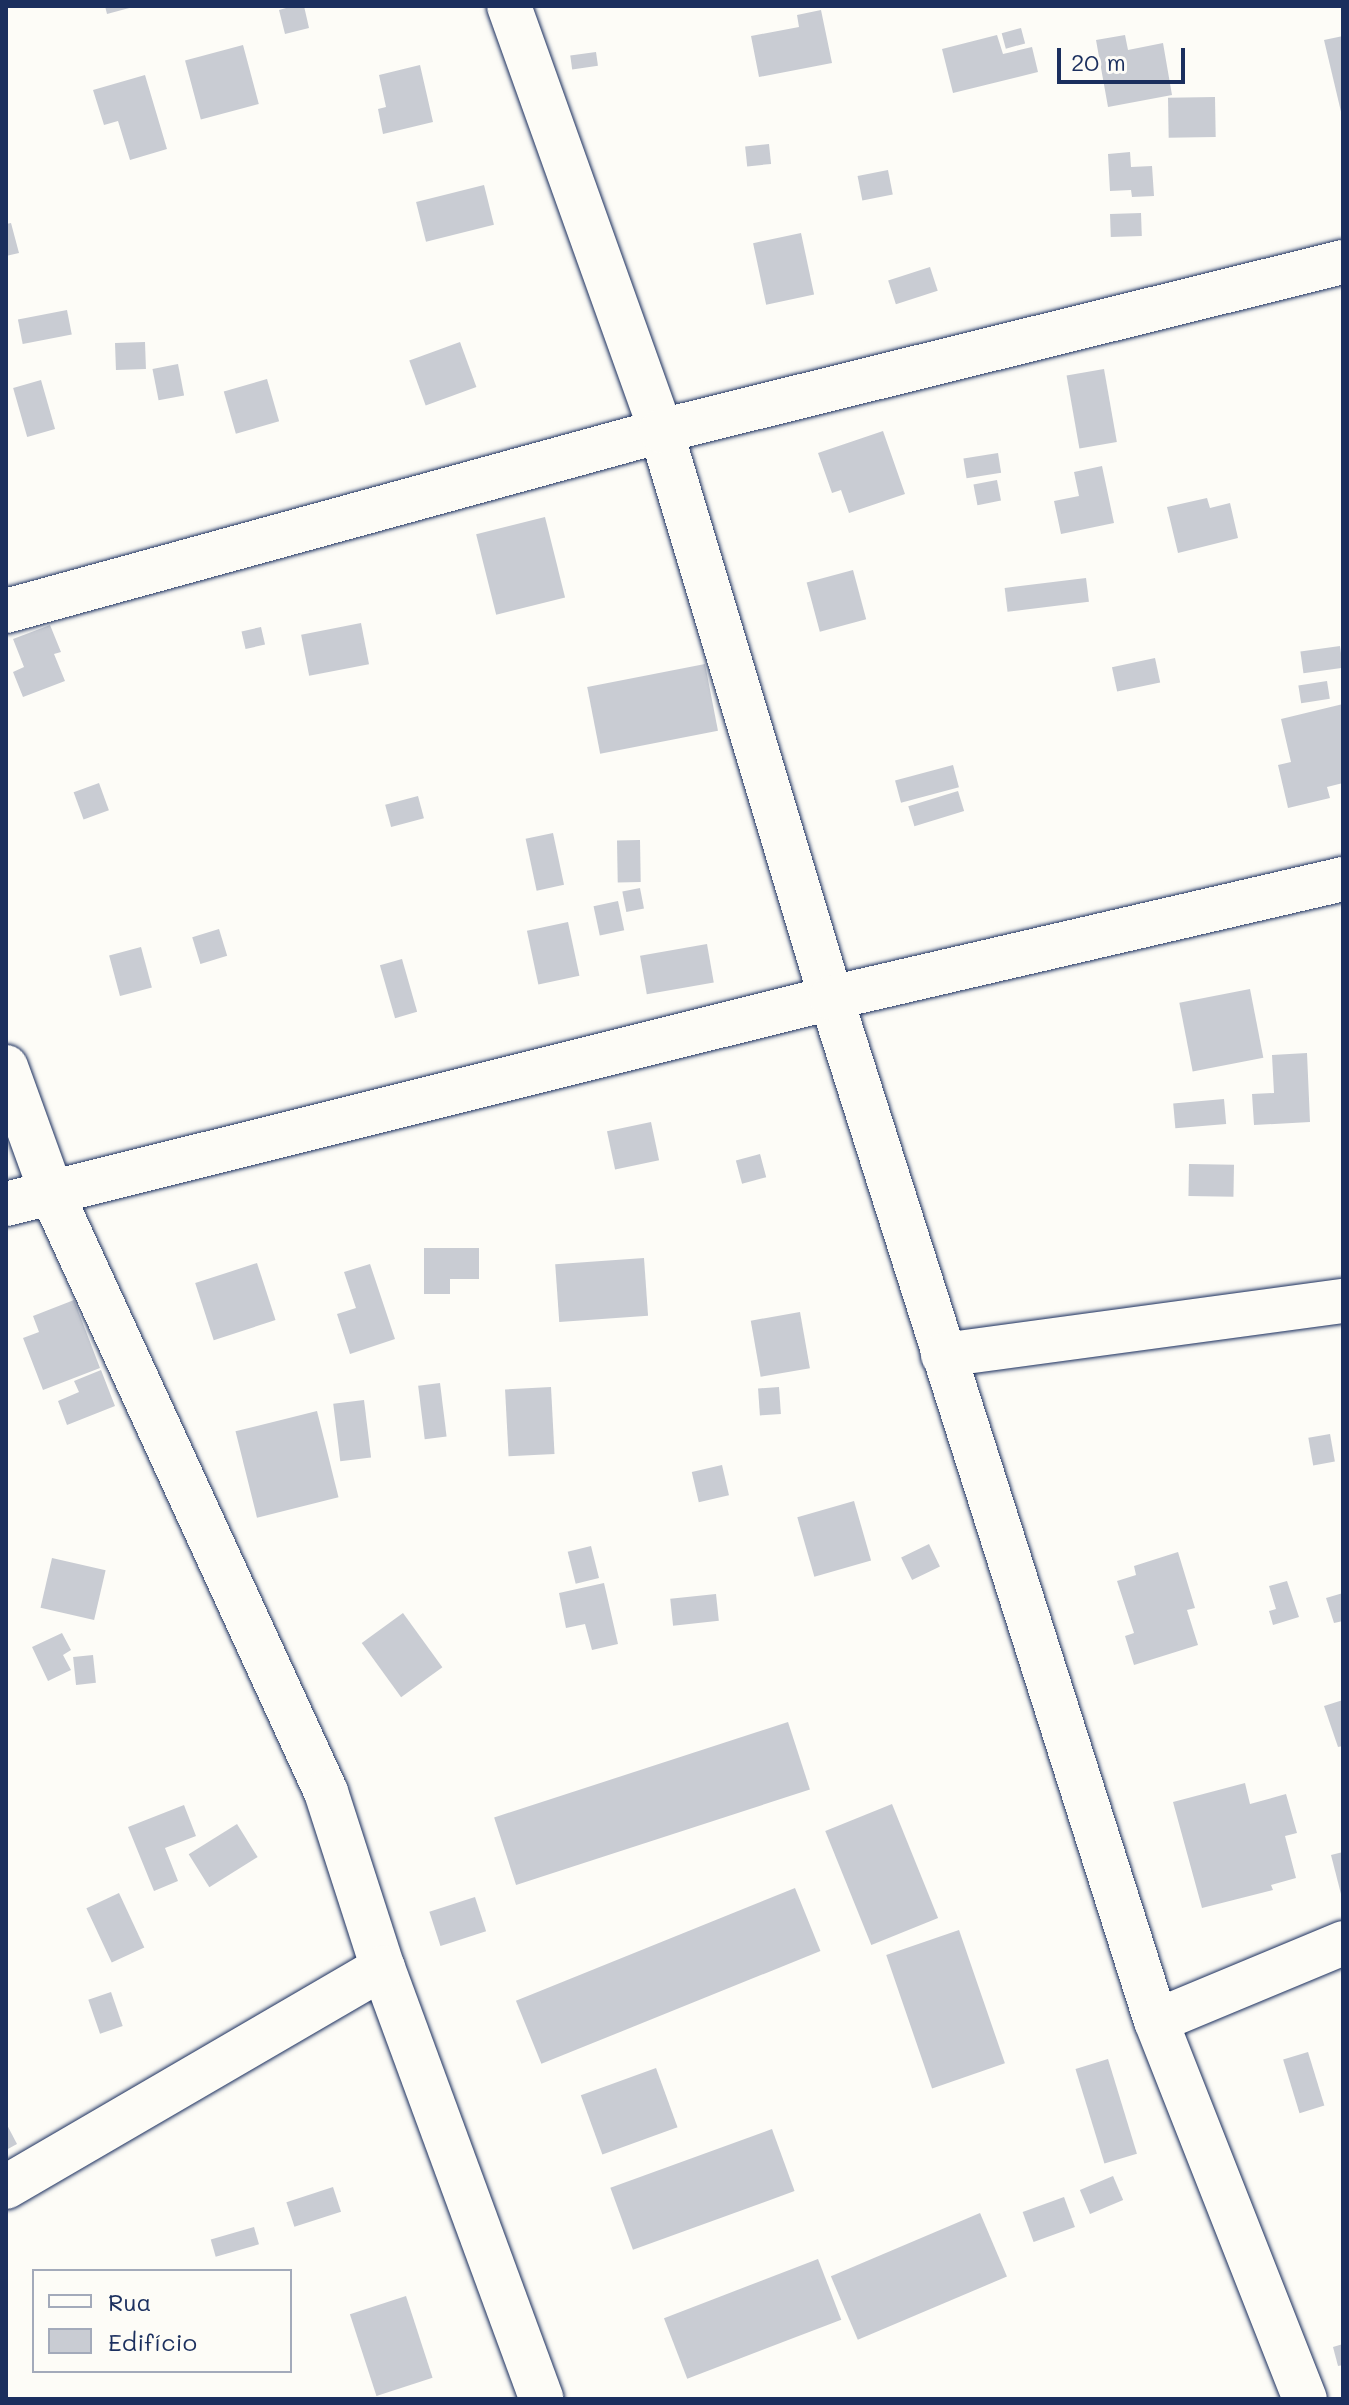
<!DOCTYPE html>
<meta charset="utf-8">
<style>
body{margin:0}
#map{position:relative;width:1349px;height:2405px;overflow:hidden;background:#fdfcf7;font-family:Mali,sans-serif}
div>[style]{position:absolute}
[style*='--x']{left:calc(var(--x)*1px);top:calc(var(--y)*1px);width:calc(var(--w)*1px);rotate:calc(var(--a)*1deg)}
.building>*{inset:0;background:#c9ccd3;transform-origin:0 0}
.roads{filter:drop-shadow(0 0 2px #1b2f5e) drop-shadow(0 0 2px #1b2f5e)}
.minor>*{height:44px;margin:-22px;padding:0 22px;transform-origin:22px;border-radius:22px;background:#fdfcf7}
span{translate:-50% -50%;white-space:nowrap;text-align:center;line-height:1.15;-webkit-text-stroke:6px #fdfcf7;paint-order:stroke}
.frame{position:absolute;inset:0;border:8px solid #1b2f5e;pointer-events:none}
.legend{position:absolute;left:32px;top:2269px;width:260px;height:104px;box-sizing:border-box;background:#fdfcf7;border:2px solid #a3aaba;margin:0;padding:10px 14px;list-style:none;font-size:24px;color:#1b2f5e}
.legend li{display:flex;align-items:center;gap:16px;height:40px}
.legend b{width:40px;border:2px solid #a3aaba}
.scale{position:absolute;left:1057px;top:48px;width:128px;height:36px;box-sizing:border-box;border:4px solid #1b2f5e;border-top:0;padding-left:10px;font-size:24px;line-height:28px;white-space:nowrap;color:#1b2f5e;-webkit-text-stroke:6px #fdfcf7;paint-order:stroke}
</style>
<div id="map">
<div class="building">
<i style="clip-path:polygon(105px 6px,133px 6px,133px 7px,107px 14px)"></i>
<i style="clip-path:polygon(293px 6px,304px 6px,309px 28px,285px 34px,279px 10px)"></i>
<i style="clip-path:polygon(821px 10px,832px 63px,759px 77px,751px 36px,799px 27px,797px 15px)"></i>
<i style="left:1021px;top:28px;width:16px;height:20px;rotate:75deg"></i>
<i style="clip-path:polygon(997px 35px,1003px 54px,1032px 47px,1038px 72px,953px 93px,942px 49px)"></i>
<i style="clip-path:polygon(1125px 35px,1128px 50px,1163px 43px,1172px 95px,1108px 107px,1096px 40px)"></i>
<i style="clip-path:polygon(1343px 36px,1343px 115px,1342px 116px,1324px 40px)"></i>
<i style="left:243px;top:45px;width:61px;height:60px;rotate:75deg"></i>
<i style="left:596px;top:52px;width:14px;height:26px;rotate:82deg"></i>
<i style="clip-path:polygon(420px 65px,433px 122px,383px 134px,378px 109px,386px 107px,379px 75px)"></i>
<i style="clip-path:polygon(145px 75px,167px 149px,130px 160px,118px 121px,104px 125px,93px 90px)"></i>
<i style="left:1215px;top:97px;width:40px;height:47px;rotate:89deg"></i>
<i style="left:769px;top:144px;width:20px;height:24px;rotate:84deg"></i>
<i style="clip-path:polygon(1130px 152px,1131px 167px,1152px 166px,1154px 196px,1132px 197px,1131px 190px,1110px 191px,1108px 154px)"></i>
<i style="left:888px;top:170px;width:25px;height:31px;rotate:79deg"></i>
<i style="left:484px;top:185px;width:41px;height:70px;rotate:76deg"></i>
<i style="left:1141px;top:213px;width:23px;height:31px;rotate:88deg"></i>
<i style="clip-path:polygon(11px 223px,19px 253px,6px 256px,6px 224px)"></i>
<i style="left:801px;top:233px;width:63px;height:49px;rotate:78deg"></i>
<i style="left:930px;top:267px;width:25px;height:44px;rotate:72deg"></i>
<i style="left:67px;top:310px;width:25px;height:50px;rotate:79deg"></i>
<i style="left:145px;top:342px;width:27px;height:30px;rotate:88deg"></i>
<i style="left:460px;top:342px;width:48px;height:54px;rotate:70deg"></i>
<i style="left:178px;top:364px;width:32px;height:26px;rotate:79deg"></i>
<i style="left:1104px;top:369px;width:74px;height:38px;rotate:80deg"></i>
<i style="left:267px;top:379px;width:44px;height:45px;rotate:74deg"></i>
<i style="left:41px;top:380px;width:51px;height:29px;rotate:74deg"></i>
<i style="clip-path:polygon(883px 431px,905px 494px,849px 513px,841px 490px,832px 493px,818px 453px)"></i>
<i style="left:998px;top:453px;width:20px;height:35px;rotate:81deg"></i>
<i style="clip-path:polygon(1102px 466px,1114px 523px,1061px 534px,1054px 501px,1079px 496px,1074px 472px)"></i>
<i style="left:997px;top:480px;width:21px;height:24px;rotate:79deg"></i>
<i style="clip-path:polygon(1207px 498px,1210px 508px,1230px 503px,1238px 538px,1178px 553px,1167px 507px)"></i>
<i style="left:545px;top:517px;width:83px;height:71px;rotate:76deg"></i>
<i style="left:853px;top:570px;width:51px;height:48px;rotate:75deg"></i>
<i style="left:1086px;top:578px;width:24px;height:82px;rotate:83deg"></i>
<i style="left:361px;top:623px;width:42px;height:61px;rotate:79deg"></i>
<i style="clip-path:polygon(50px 625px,61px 652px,54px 654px,65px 681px,23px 697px,13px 672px,24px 667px,13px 639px)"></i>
<i style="left:261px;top:627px;width:18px;height:20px;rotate:77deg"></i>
<i style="left:1340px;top:646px;width:22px;height:40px;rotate:82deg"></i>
<i style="left:1155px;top:658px;width:25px;height:44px;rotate:78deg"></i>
<i style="left:705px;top:664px;width:68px;height:120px;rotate:79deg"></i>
<i style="left:1327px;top:681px;width:18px;height:29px;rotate:81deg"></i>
<i style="clip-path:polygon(1343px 704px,1343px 783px,1327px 787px,1330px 798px,1288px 808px,1278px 765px,1291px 762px,1281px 719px)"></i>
<i style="left:953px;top:765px;width:23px;height:60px;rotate:75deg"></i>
<i style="left:99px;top:783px;width:29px;height:27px;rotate:70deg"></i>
<i style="left:958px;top:791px;width:21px;height:52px;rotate:73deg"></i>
<i style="left:418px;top:796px;width:23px;height:34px;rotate:75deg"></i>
<i style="left:553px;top:833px;width:53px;height:28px;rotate:78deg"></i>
<i style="left:640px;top:840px;width:42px;height:23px;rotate:89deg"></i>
<i style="left:640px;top:888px;width:21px;height:18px;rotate:79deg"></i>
<i style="left:618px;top:901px;width:30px;height:25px;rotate:78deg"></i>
<i style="left:568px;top:922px;width:55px;height:42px;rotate:78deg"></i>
<i style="left:219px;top:929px;width:28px;height:28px;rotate:73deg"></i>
<i style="left:707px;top:944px;width:39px;height:68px;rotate:80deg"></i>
<i style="left:141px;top:947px;width:42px;height:33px;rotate:75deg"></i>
<i style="left:402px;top:959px;width:55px;height:23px;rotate:74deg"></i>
<i style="left:1250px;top:989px;width:70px;height:72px;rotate:79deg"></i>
<i style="clip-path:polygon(1307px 1053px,1310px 1122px,1254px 1125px,1252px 1094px,1274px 1093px,1272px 1055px)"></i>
<i style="left:1224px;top:1099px;width:25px;height:51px;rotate:85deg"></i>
<i style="left:651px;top:1122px;width:39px;height:45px;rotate:78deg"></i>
<i style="left:760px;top:1154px;width:24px;height:25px;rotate:75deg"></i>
<i style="left:1189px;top:1164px;width:45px;height:32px;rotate:1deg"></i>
<i style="clip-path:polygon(424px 1248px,479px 1248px,479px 1279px,450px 1279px,450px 1294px,424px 1294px)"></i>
<i style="left:644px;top:1258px;width:58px;height:89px;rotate:86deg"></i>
<i style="left:257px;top:1263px;width:60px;height:65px;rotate:72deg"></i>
<i style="clip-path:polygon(370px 1264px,395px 1339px,350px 1354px,337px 1314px,356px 1308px,344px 1272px)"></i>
<i style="clip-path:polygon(74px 1300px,100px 1368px,43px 1390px,23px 1338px,39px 1332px,33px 1316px)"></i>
<i style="left:800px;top:1312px;width:57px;height:50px;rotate:80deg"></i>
<i style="clip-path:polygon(101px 1370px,115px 1406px,67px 1425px,58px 1401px,79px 1392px,74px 1381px)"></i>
<i style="left:440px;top:1383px;width:54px;height:22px;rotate:83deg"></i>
<i style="left:551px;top:1387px;width:67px;height:46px;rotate:87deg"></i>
<i style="left:779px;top:1387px;width:27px;height:21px;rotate:86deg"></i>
<i style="left:364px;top:1400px;width:58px;height:31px;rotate:83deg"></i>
<i style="left:317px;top:1411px;width:89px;height:84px;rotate:76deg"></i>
<i style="left:1330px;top:1434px;width:28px;height:22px;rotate:80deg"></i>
<i style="left:722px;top:1465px;width:31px;height:31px;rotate:77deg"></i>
<i style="left:854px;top:1501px;width:62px;height:59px;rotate:74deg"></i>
<i style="left:929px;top:1544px;width:25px;height:31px;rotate:64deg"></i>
<i style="left:591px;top:1546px;width:33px;height:24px;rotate:76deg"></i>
<i style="clip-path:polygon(1178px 1552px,1195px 1608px,1187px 1610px,1198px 1645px,1134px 1665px,1125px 1636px,1134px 1633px,1117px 1581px,1136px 1575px,1134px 1566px)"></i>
<i style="left:52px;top:1558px;width:55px;height:51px;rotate:13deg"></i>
<i style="clip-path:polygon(1287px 1581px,1299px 1617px,1273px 1625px,1269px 1611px,1276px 1609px,1269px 1586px)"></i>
<i style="clip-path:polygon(604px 1583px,618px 1644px,592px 1650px,585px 1624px,566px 1628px,559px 1593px)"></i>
<i style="clip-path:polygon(1343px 1593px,1343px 1621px,1334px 1623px,1326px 1598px)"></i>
<i style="left:716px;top:1594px;width:27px;height:46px;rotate:84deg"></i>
<i style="left:403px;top:1613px;width:67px;height:51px;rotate:54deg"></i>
<i style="clip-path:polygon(62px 1633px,71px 1650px,63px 1655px,71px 1670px,48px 1681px,32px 1647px)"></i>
<i style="left:93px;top:1655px;width:28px;height:20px;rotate:84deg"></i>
<i style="clip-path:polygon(1343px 1700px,1343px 1746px,1338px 1747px,1324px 1706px)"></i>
<i style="left:788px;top:1722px;width:71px;height:309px;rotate:72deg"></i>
<i style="clip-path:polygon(1245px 1783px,1250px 1804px,1286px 1794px,1297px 1833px,1285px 1836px,1296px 1878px,1271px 1885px,1273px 1890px,1202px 1908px,1173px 1802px)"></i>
<i style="left:892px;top:1804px;width:123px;height:72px;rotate:68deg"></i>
<i style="clip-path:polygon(184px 1805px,196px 1836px,165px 1848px,178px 1881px,154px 1891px,128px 1827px)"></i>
<i style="left:237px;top:1824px;width:39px;height:57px;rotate:58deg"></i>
<i style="clip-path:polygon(1343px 1852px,1343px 1897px,1342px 1898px,1331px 1855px)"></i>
<i style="left:795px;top:1888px;width:68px;height:301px;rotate:68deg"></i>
<i style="left:119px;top:1893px;width:60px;height:36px;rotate:65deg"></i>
<i style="left:475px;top:1897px;width:36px;height:48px;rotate:72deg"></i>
<i style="left:959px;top:1930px;width:141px;height:77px;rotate:71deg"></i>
<i style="left:111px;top:1992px;width:36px;height:24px;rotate:71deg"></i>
<i style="left:1308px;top:2052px;width:56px;height:26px;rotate:73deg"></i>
<i style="left:1108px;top:2059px;width:99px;height:34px;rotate:73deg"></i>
<i style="left:656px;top:2068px;width:63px;height:80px;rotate:70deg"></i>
<i style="clip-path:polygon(6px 2123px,17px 2144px,6px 2150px)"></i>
<i style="left:772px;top:2129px;width:66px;height:172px;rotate:70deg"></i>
<i style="left:1113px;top:2176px;width:26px;height:36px;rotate:67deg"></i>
<i style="left:333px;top:2187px;width:26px;height:49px;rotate:72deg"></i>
<i style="left:1064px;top:2197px;width:32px;height:44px;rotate:70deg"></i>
<i style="left:980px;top:2213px;width:69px;height:162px;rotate:67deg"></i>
<i style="left:254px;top:2227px;width:18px;height:45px;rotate:74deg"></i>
<i style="left:818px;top:2259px;width:65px;height:165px;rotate:69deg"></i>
<i style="left:406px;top:2296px;width:86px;height:59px;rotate:72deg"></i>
<i style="clip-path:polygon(1343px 2344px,1343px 2365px,1338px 2366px,1333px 2347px)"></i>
</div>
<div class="roads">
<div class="minor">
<i style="--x:509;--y:6;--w:451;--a:70.3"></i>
<i style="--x:661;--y:431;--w:592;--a:73.31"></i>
<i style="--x:831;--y:998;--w:1073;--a:72.38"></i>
<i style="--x:1156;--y:2021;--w:406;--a:68.5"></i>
<i style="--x:6;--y:611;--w:679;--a:-15.37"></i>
<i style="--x:661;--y:431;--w:703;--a:-13.92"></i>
<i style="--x:6;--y:1067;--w:135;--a:70.1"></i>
<i style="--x:52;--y:1194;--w:658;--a:65.38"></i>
<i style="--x:326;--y:1792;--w:185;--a:72.1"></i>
<i style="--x:383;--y:1968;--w:459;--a:69.8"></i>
<i style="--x:6;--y:1204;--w:850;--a:-14.02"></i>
<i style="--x:831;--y:998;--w:526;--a:-13.08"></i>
<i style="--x:943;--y:1355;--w:404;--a:-7.7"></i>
<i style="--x:1156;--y:2021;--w:203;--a:-22.6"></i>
<i style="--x:6;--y:2187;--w:436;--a:-30.2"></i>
</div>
</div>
<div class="frame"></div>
<ul class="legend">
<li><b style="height:10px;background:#fdfcf7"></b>Rua</li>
<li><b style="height:22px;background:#c9ccd3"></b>Edifício</li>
</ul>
<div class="scale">20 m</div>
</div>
